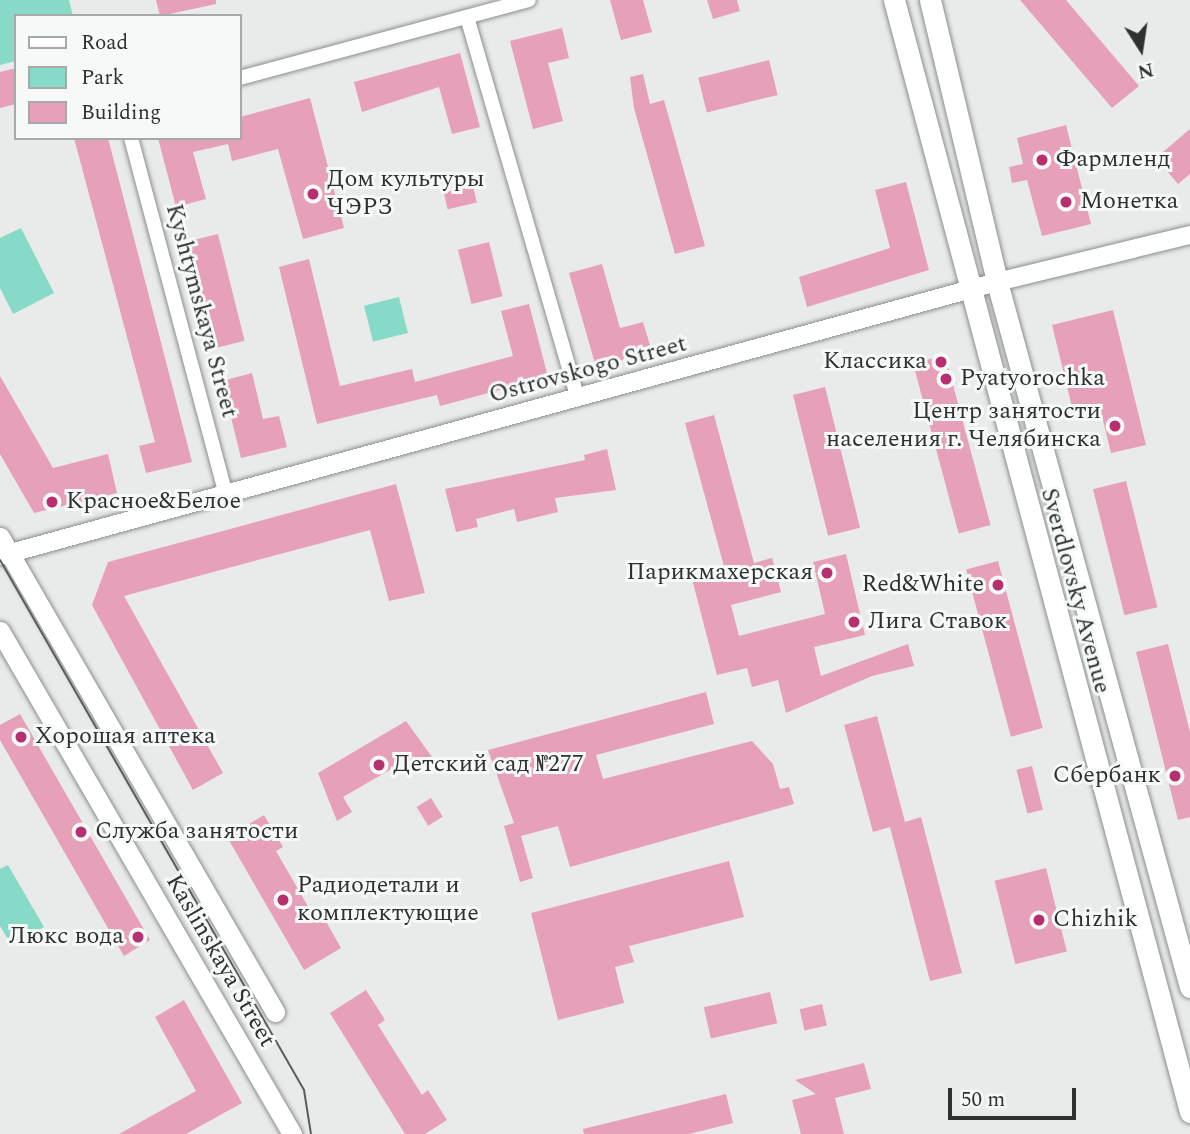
<!DOCTYPE html>
<meta charset="utf-8">
<style>
body{margin:0}
#map{position:relative;width:1190px;height:1134px;overflow:hidden;background:#e8ebea;font-family:Spectral,serif}
div>[style]{position:absolute}
[style*='--x']{left:calc(var(--x)*1px);top:calc(var(--y)*1px);width:calc(var(--w)*1px);rotate:calc(var(--a)*1deg)}
.green>*{inset:0;background:#86dac7;transform-origin:0 0}
.building>*{inset:0;background:#e7a0b9;transform-origin:0 0}
.roads{filter:drop-shadow(0 0 2px #8c8f8e) drop-shadow(0 0 2px #8c8f8e)}
.minor>*{height:14px;margin:-7px;padding:0 7px;transform-origin:7px;border-radius:7px;background:#fff}
.tertiary>*{height:18px;margin:-9px;padding:0 9px;transform-origin:9px;border-radius:9px;background:#fff}
.secondary>*{height:19px;margin:-9.5px;padding:0 9.5px;transform-origin:9.5px;border-radius:9.5px;background:#fff}
.primary>*{height:21px;margin:-10.5px;padding:0 10.5px;transform-origin:10.5px;border-radius:10.5px;background:#fff}
.tram>*{height:2px;margin:-1px;padding:0 1px;transform-origin:1px;border-radius:1px;background:#5a5d5c}
.dots>*{width:19px;height:19px;translate:-50% -50%;box-sizing:border-box;border:4px solid #f5f9f8;border-radius:50%}
span{translate:-50% -50%;white-space:nowrap;text-align:center;line-height:1.15;-webkit-text-stroke:6px #f5f9f8;paint-order:stroke}
.poi-label{font-size:24px;color:#2f3131}
.left{translate:0 -50%;text-align:left}
.right{translate:-100% -50%;text-align:right}
.street-label{font-size:24px;color:#2f3131}
.legend{position:absolute;left:14px;top:14px;width:228px;height:126px;box-sizing:border-box;background:#f5f9f8;border:2px solid #a6a9a8;margin:0;padding:9px 12px;list-style:none;font-size:21px;color:#2f3131}
.legend li{display:flex;align-items:center;gap:14px;height:35px}
.legend b{width:35px;border:2px solid #a6a9a8}
.north{position:absolute;left:1106px;top:14px;width:70px;height:70px;-webkit-text-stroke:5px #f5f9f8;paint-order:stroke;rotate:168deg;font-size:19px;font-weight:700;line-height:28px;text-align:center;color:#2f3131}
.north::after{content:'';display:block;margin:auto;width:24px;height:32px;background:#2f3131;clip-path:polygon(50% 0,100% 100%,50% 72%,0 100%)}
.scale{position:absolute;left:948px;top:1088px;width:128px;height:32px;box-sizing:border-box;border:4px solid #2f3131;border-top:0;padding-left:9px;font-size:21px;line-height:24px;white-space:nowrap;color:#2f3131;-webkit-text-stroke:5px #f5f9f8;paint-order:stroke}
</style>
<div id="map">
<div class="green">
<i style="clip-path:polygon(0 0,69px 0,73px 16px,16px 16px,16px 61px,0 65px)"></i>
<i style="clip-path:polygon(21px 228px,54px 293px,13px 314px,0 288px,0 238px)"></i>
<i style="left:399px;top:297px;width:37px;height:36px;rotate:76deg"></i>
<i style="clip-path:polygon(8px 865px,44px 927px,12px 946px,0 926px,0 869px)"></i>
</div>
<div class="building">
<i style="clip-path:polygon(156px 0,216px 0,216px 4px,160px 16px)"></i>
<i style="clip-path:polygon(610px 0,643px 0,652px 32px,621px 40px)"></i>
<i style="clip-path:polygon(707px 0,737px 0,740px 11px,713px 19px)"></i>
<i style="clip-path:polygon(1020px 0,1066px 0,1139px 86px,1112px 108px)"></i>
<i style="clip-path:polygon(562px 28px,569px 58px,548px 63px,563px 121px,533px 129px,510px 41px)"></i>
<i style="clip-path:polygon(460px 53px,480px 127px,452px 134px,439px 87px,362px 112px,354px 82px)"></i>
<i style="left:769px;top:60px;width:36px;height:73px;rotate:76deg"></i>
<i style="clip-path:polygon(16px 68px,16px 104px,0 108px,0 72px)"></i>
<i style="clip-path:polygon(643px 74px,650px 104px,664px 100px,705px 246px,675px 254px,634px 108px,630px 77px)"></i>
<i style="clip-path:polygon(310px 98px,344px 228px,303px 239px,278px 149px,232px 161px,228px 144px,193px 152px,206px 199px,176px 207px,158px 138px,240px 138px,240px 117px)"></i>
<i style="clip-path:polygon(1066px 125px,1091px 224px,1042px 236px,1027px 180px,1012px 183px,1009px 167px,1023px 164px,1017px 138px)"></i>
<i style="clip-path:polygon(1190px 129px,1190px 174px,1178px 184px,1156px 158px)"></i>
<i style="clip-path:polygon(74px 138px,108px 138px,192px 462px,146px 473px,139px 446px,155px 442px)"></i>
<i style="clip-path:polygon(906px 182px,929px 270px,807px 307px,799px 277px,890px 248px,875px 190px)"></i>
<i style="left:473px;top:186px;width:17px;height:30px;rotate:77deg"></i>
<i style="left:218px;top:234px;width:110px;height:33px;rotate:76deg"></i>
<i style="left:489px;top:242px;width:56px;height:32px;rotate:76deg"></i>
<i style="clip-path:polygon(309px 259px,340px 386px,412px 369px,415px 382px,513px 356px,501px 311px,529px 304px,548px 377px,440px 406px,437px 395px,317px 424px,279px 267px)"></i>
<i style="clip-path:polygon(602px 264px,620px 328px,643px 322px,652px 352px,596px 367px,569px 273px)"></i>
<i style="clip-path:polygon(1113px 310px,1146px 445px,1111px 453px,1099px 404px,1073px 411px,1052px 325px)"></i>
<i style="left:945px;top:355px;width:176px;height:33px;rotate:75deg"></i>
<i style="clip-path:polygon(252px 373px,263px 419px,279px 416px,287px 447px,241px 458px,222px 381px)"></i>
<i style="clip-path:polygon(0 376px,53px 468px,108px 454px,117px 493px,34px 513px,0 454px)"></i>
<i style="left:825px;top:387px;width:145px;height:33px;rotate:76deg"></i>
<i style="clip-path:polygon(714px 415px,754px 563px,772px 558px,781px 592px,731px 605px,739px 636px,825px 614px,813px 562px,846px 554px,865px 635px,814px 647px,821px 676px,908px 644px,914px 666px,872px 676px,786px 713px,778px 680px,752px 687px,747px 668px,717px 675px,692px 579px,725px 570px,685px 423px)"></i>
<i style="clip-path:polygon(607px 449px,616px 490px,555px 498px,558px 512px,517px 522px,514px 509px,476px 519px,478px 527px,456px 532px,445px 489px,585px 460px,584px 455px)"></i>
<i style="left:1126px;top:481px;width:130px;height:34px;rotate:76deg"></i>
<i style="clip-path:polygon(396px 484px,425px 593px,389px 601px,370px 530px,124px 596px,223px 773px,193px 790px,92px 605px,108px 562px)"></i>
<i style="left:998px;top:561px;width:173px;height:33px;rotate:75deg"></i>
<i style="clip-path:polygon(1168px 644px,1190px 732px,1190px 817px,1178px 820px,1136px 652px)"></i>
<i style="clip-path:polygon(706px 692px,714px 724px,596px 755px,603px 779px,752px 741px,773px 764px,780px 789px,789px 787px,794px 804px,570px 867px,558px 826px,521px 836px,533px 878px,520px 882px,504px 826px,514px 823px,488px 750px)"></i>
<i style="clip-path:polygon(20px 714px,150px 940px,124px 956px,0 740px,0 725px)"></i>
<i style="clip-path:polygon(877px 716px,905px 822px,921px 817px,962px 973px,930px 981px,890px 827px,873px 832px,844px 725px)"></i>
<i style="clip-path:polygon(406px 721px,437px 764px,423px 772px,414px 756px,343px 797px,352px 812px,337px 821px,318px 773px)"></i>
<i style="left:1032px;top:766px;width:45px;height:16px;rotate:76deg"></i>
<i style="left:431px;top:798px;width:22px;height:17px;rotate:58deg"></i>
<i style="clip-path:polygon(264px 815px,283px 847px,276px 851px,317px 922px,324px 918px,341px 948px,304px 970px,227px 837px)"></i>
<i style="clip-path:polygon(729px 861px,744px 917px,629px 946px,634px 962px,615px 967px,624px 1003px,558px 1020px,531px 913px)"></i>
<i style="left:1046px;top:868px;width:86px;height:53px;rotate:76deg"></i>
<i style="clip-path:polygon(366px 990px,385px 1020px,378px 1025px,422px 1095px,428px 1090px,447px 1120px,425px 1134px,405px 1134px,330px 1013px)"></i>
<i style="left:770px;top:992px;width:32px;height:68px;rotate:77deg"></i>
<i style="clip-path:polygon(184px 1000px,242px 1103px,186px 1134px,119px 1134px,196px 1091px,155px 1017px)"></i>
<i style="left:822px;top:1004px;width:22px;height:23px;rotate:77deg"></i>
<i style="clip-path:polygon(864px 1063px,871px 1089px,835px 1098px,844px 1134px,801px 1134px,792px 1100px,816px 1094px,795px 1080px)"></i>
<i style="clip-path:polygon(726px 1094px,733px 1123px,689px 1134px,584px 1134px,583px 1129px)"></i>
</div>
<div class="roads">
<div class="minor">
<i style="--x:467;--y:17;--w:397;--a:73.8"></i>
<i style="--x:240;--y:78;--w:299;--a:-15.1"></i>
<i style="--x:131;--y:138;--w:369;--a:75.1"></i>
</div>
<div class="tertiary">
<i style="--x:0;--y:556;--w:1034;--a:-15.37"></i>
<i style="--x:997;--y:282;--w:199;--a:-13.7"></i>
</div>
<div class="secondary">
<i style="--x:0;--y:537;--w:549;--a:59.93"></i>
<i style="--x:0;--y:631;--w:582;--a:59.86"></i>
</div>
<div class="primary">
<i style="--x:894;--y:0;--w:1151;--a:75.09"></i>
<i style="--x:930;--y:0;--w:290;--a:76.6"></i>
<i style="--x:997;--y:282;--w:731;--a:74.69"></i>
</div>
</div>
<div class="tram">
<i style="--x:0;--y:560;--w:611;--a:60.16"></i>
<i style="--x:304;--y:1090;--w:45;--a:81"></i>
</div>
<div class="dots">
<i style="left:1042px;top:160px;background:#b72f6e"></i>
<i style="left:313px;top:194px;background:#b72f6e"></i>
<i style="left:1066px;top:202px;background:#b72f6e"></i>
<i style="left:941px;top:362px;background:#b72f6e"></i>
<i style="left:946px;top:379px;background:#b72f6e"></i>
<i style="left:1115px;top:426px;background:#b72f6e"></i>
<i style="left:52px;top:502px;background:#b72f6e"></i>
<i style="left:827px;top:573px;background:#b72f6e"></i>
<i style="left:998px;top:585px;background:#b72f6e"></i>
<i style="left:854px;top:622px;background:#b72f6e"></i>
<i style="left:21px;top:737px;background:#b72f6e"></i>
<i style="left:379px;top:765px;background:#b72f6e"></i>
<i style="left:1175px;top:776px;background:#b72f6e"></i>
<i style="left:81px;top:832px;background:#b72f6e"></i>
<i style="left:283px;top:900px;background:#b72f6e"></i>
<i style="left:1039px;top:920px;background:#b72f6e"></i>
<i style="left:138px;top:937px;background:#b72f6e"></i>
</div>
<div class="poi-label">
<span class="left" style="left:1056px;top:160px">Фармленд</span>
<span class="left" style="left:327px;top:194px">Дом культуры<br>ЧЭРЗ</span>
<span class="left" style="left:1080px;top:202px">Монетка</span>
<span class="right" style="left:927px;top:362px">Классика</span>
<span class="left" style="left:960px;top:379px">Pyatyorochka</span>
<span class="right" style="left:1101px;top:426px">Центр занятости<br>населения г. Челябинска</span>
<span class="left" style="left:66px;top:502px">Красное&amp;Белое</span>
<span class="right" style="left:813px;top:573px">Парикмахерская</span>
<span class="right" style="left:984px;top:585px">Red&amp;White</span>
<span class="left" style="left:868px;top:622px">Лига Ставок</span>
<span class="left" style="left:35px;top:737px">Хорошая аптека</span>
<span class="left" style="left:393px;top:765px">Детский сад №277</span>
<span class="right" style="left:1161px;top:776px">Сбербанк</span>
<span class="left" style="left:95px;top:832px">Служба занятости</span>
<span class="left" style="left:297px;top:900px">Радиодетали и<br>комплектующие</span>
<span class="left" style="left:1053px;top:920px">Chizhik</span>
<span class="right" style="left:124px;top:937px">Люкс вода</span>
</div>
<div class="street-label">
<span style="left:201px;top:311px;rotate:75deg">Kyshtymskaya Street</span>
<span style="left:588px;top:370px;rotate:-15deg">Ostrovskogo Street</span>
<span style="left:1075px;top:591px;rotate:75deg">Sverdlovsky Avenue</span>
<span style="left:220px;top:961px;rotate:60deg">Kaslinskaya Street</span>
</div>
<ul class="legend">
<li><b style="height:9px;background:#fff"></b>Road</li>
<li><b style="height:19px;background:#86dac7"></b>Park</li>
<li><b style="height:19px;background:#e7a0b9"></b>Building</li>
</ul>
<div class="north">N</div>
<div class="scale">50 m</div>
</div>
